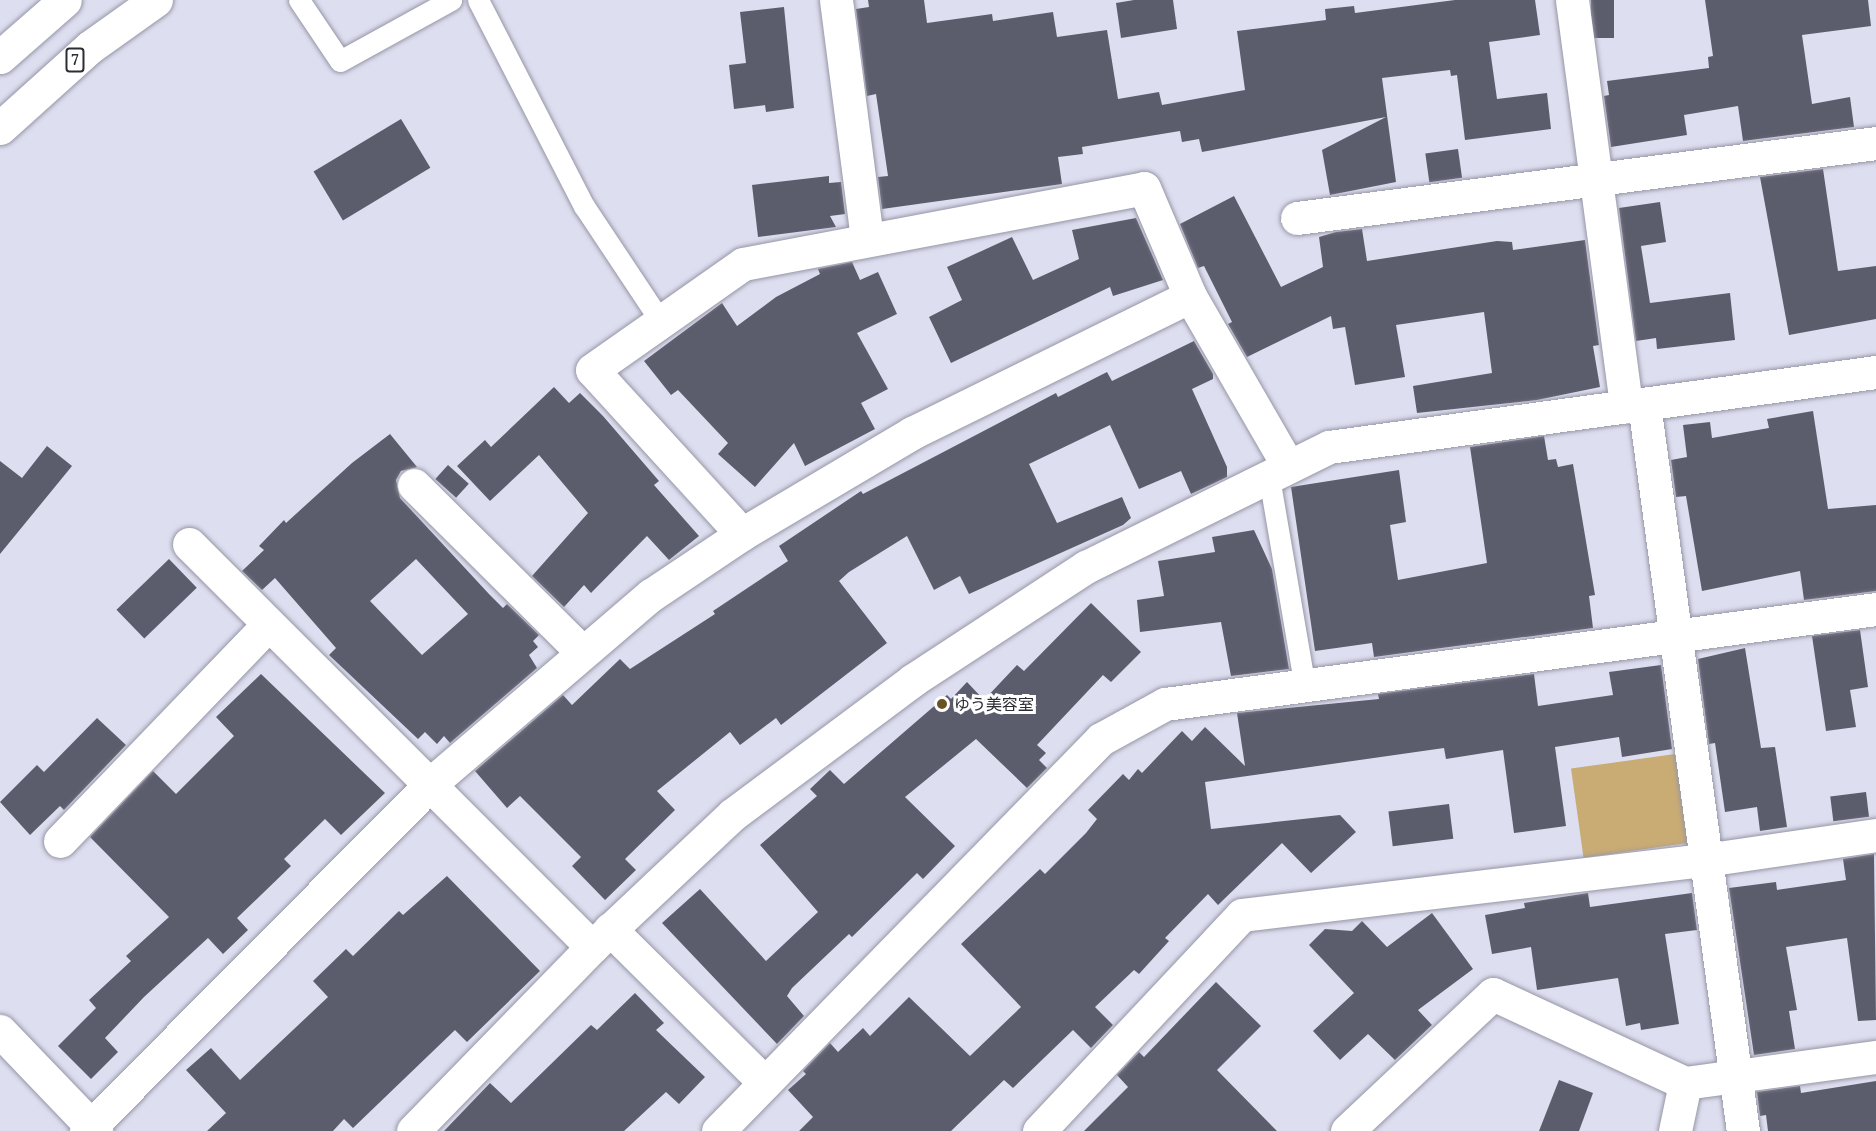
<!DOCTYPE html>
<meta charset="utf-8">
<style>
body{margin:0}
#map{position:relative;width:1876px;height:1131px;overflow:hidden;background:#dddeef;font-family:Lora,"Noto Sans JP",serif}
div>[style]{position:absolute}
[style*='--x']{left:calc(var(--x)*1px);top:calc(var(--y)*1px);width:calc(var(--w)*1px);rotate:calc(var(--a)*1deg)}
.green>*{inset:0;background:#c9ab74;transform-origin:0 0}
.building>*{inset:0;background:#5c5d6c;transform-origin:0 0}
.roads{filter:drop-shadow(0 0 2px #9596a6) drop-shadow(0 0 2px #9596a6)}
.service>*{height:21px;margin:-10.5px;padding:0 10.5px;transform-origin:10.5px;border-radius:10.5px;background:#fff}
.minor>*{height:33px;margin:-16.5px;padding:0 16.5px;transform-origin:16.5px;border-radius:16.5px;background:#fff}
.trunk>*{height:33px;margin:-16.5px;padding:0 16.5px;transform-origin:16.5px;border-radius:16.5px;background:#fff}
.dots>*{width:16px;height:16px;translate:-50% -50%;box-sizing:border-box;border:3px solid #fff;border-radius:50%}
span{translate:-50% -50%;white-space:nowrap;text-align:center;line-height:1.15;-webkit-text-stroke:6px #fff;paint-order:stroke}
.shield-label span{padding:2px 4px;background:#fff;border:2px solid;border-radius:4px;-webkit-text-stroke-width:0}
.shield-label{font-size:15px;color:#2c2d33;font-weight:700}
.poi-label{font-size:16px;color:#2c2d33}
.left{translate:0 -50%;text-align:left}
</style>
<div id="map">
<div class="green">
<i style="left:1675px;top:754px;width:90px;height:105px;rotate:82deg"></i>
</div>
<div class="building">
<i style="clip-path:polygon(868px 0,924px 0,927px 23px,992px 14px,993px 21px,1053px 12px,1057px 37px,1107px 30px,1118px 99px,1159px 92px,1162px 105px,1245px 90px,1237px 31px,1326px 20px,1325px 9px,1354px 6px,1355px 13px,1455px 0,1535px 0,1540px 35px,1489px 42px,1497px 99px,1547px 93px,1551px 129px,1465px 140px,1457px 75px,1451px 76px,1450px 70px,1382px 78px,1396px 182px,1330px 195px,1322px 150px,1386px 117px,1202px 152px,1199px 139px,1182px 142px,1180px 131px,1082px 147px,1083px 154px,1058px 157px,1062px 184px,882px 209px,878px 177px,888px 176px,876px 94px,867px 96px,856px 9px,869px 7px)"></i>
<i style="clip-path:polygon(1134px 0,1173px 0,1177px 29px,1121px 38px,1116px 3px)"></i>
<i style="left:1591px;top:0;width:23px;height:38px"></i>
<i style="clip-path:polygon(1705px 0,1868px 0,1871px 26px,1802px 35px,1812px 104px,1850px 97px,1854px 127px,1743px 141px,1738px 106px,1684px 115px,1687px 135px,1611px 147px,1604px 96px,1609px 95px,1607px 81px,1709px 68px,1708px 57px,1713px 56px)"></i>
<i style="clip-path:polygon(784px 7px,794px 108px,766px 112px,765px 105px,734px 109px,729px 65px,746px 63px,740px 12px)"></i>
<i style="left:401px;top:119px;width:57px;height:102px;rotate:59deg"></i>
<i style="left:1458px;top:149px;width:29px;height:33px;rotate:82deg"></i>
<i style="clip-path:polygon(1823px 169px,1838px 271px,1876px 266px,1876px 319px,1789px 335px,1760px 177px)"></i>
<i style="clip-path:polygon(829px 176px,829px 183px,841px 182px,845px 214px,830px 216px,836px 227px,758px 237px,752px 185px)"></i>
<i style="clip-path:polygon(1234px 196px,1281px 287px,1323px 267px,1319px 237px,1336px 232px,1362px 229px,1367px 261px,1497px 241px,1512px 242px,1513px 250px,1585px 240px,1599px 345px,1593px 346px,1600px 387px,1537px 400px,1417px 413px,1413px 386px,1492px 373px,1484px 312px,1396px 325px,1405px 377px,1355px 385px,1345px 327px,1333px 329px,1331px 316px,1247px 357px,1228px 324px,1232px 322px,1204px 266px,1198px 268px,1180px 224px)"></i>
<i style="clip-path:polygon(1660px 202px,1666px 242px,1641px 246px,1650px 303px,1730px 293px,1735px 340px,1657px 349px,1656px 338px,1636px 341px,1619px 208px)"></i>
<i style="clip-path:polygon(1136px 218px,1163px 280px,1113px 296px,1110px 287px,951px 363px,929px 317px,962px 300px,947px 267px,1012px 237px,1033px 280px,1079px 259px,1072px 230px)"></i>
<i style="clip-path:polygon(852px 262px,860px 280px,878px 272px,897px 314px,857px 333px,888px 389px,861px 403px,875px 429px,805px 466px,794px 443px,755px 487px,718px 454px,728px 443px,678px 390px,671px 395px,644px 361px,722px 303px,737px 326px,776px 297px,820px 274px,818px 269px)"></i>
<i style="clip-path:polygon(1194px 341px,1213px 374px,1213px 379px,1192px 389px,1227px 467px,1227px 477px,1191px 494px,1181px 471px,1139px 489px,1110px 425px,1029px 464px,1057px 523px,1122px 497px,1131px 518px,1123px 525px,969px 594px,960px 576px,934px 590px,907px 536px,849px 572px,839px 581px,887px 643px,781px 725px,776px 718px,740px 745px,730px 732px,657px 791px,675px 810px,625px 859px,636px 870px,605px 900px,572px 866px,581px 857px,520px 796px,507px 808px,475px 771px,563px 695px,572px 705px,620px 659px,630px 669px,715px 614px,713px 611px,788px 561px,779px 546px,861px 491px,863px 494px,1056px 393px,1058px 397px,1107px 372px,1112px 381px)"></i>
<i style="clip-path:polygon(554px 387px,569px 403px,580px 393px,603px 416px,659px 481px,654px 485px,699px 536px,669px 560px,647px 536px,591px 593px,584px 585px,564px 607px,532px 576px,588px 513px,539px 455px,490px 501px,457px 466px,485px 440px,491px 447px)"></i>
<i style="clip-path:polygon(1813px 411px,1828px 509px,1876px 505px,1876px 591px,1804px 600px,1800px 571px,1702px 591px,1686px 496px,1676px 497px,1671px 460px,1687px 457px,1683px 425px,1710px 422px,1712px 438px,1769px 428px,1767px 419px)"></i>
<i style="clip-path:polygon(evenodd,390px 434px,417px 467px,401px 471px,396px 480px,400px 498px,489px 594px,503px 608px,507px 604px,539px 635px,533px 641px,538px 647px,529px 655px,537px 668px,450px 743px,444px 736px,437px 744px,425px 732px,418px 739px,329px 655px,336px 648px,275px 578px,262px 590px,242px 571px,264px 550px,259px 546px,284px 520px,286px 523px,352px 463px,390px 434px,416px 559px,468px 614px,422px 655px,370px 601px,416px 559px)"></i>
<i style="clip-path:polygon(1544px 436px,1548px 460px,1556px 459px,1558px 467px,1573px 464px,1595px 595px,1589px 596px,1593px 628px,1374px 657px,1372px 643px,1315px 651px,1291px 487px,1399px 470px,1406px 522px,1390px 525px,1398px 580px,1487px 563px,1470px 447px)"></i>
<i style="clip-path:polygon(47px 446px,72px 466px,0 554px,0 461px,22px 478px)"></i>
<i style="left:448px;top:465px;width:28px;height:19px;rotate:42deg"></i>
<i style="clip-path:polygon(1254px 530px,1272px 569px,1289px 669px,1231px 676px,1221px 622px,1140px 632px,1137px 600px,1164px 596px,1158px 561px,1215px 552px,1212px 537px)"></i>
<i style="left:169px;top:559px;width:40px;height:73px;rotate:46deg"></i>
<i style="clip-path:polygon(1091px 603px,1141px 652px,1111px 682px,1103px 675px,1037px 745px,1046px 753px,1039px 760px,1047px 768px,1027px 788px,976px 739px,905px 797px,955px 846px,923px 879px,917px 873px,852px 937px,849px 934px,792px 988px,787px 996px,804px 1016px,777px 1044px,662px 923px,700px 889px,766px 961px,818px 912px,760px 845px,817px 796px,810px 789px,830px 770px,844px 784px,947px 695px,951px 699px,967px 682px,984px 700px,1017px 665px,1024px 671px)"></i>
<i style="clip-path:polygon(1860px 630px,1868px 687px,1850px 690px,1856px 727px,1826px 731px,1812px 636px)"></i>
<i style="clip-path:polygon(1745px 648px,1761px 748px,1775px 747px,1787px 827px,1760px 831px,1757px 807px,1725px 812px,1715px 743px,1709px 744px,1698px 659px)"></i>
<i style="clip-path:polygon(1661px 665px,1672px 749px,1622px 757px,1619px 737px,1555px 747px,1566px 826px,1514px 833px,1503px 750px,1446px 759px,1444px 748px,1205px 782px,1211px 829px,1340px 815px,1356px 832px,1311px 873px,1282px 843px,1218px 905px,1208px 894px,1165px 938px,1169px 941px,1139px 974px,1134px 970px,1095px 1007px,1113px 1025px,1091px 1048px,1073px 1030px,1013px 1088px,1004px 1080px,951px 1131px,799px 1131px,813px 1117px,788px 1090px,806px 1074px,803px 1071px,830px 1043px,838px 1052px,863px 1028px,870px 1036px,909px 997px,970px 1056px,1021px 1007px,961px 944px,1040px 869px,1045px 874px,1086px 833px,1097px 819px,1088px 810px,1123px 774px,1129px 780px,1138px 769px,1142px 773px,1182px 731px,1192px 741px,1205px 727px,1245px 766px,1237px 713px,1379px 699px,1378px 694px,1534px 674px,1538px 706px,1613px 695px,1609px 672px)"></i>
<i style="clip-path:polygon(261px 674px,385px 793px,341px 835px,325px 819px,284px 859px,291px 866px,237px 918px,248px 930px,223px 954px,208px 938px,144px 997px,105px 1038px,118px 1052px,91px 1079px,58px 1046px,96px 1008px,89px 1000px,131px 961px,126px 956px,169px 917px,90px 837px,153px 771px,176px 794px,234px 736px,216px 717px)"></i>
<i style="clip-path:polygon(97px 718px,126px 745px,64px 810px,60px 806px,30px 835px,0 802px,37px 765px,44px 772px)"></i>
<i style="left:1866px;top:792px;width:25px;height:36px;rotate:83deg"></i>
<i style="left:1449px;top:804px;width:35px;height:61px;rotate:83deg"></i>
<i style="clip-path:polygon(1874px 854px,1876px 1020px,1858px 1021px,1847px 938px,1786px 947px,1797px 1010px,1789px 1011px,1795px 1049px,1754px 1055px,1729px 888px,1776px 882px,1777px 890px,1846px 880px,1843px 859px)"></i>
<i style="clip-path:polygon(447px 876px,540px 971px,467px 1042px,455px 1030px,353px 1128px,344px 1119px,333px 1131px,207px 1131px,226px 1113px,186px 1070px,211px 1048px,240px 1080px,328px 997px,313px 981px,346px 949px,353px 956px,399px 911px,403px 915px)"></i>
<i style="clip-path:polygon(1588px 893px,1590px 907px,1692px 893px,1697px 930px,1665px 934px,1679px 1024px,1641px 1030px,1640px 1023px,1626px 1026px,1618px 978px,1537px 990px,1531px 947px,1492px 954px,1485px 915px,1525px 908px,1524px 903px)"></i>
<i style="clip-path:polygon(1432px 913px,1473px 969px,1418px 1010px,1432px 1025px,1395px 1060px,1368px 1034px,1340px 1060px,1313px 1031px,1354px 993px,1309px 945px,1325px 929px,1352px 931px,1362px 921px,1387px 947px)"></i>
<i style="clip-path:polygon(1216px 982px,1261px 1026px,1217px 1070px,1277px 1131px,1084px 1131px,1128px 1087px,1117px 1075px,1139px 1052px,1144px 1057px)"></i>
<i style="clip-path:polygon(635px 993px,664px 1023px,656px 1030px,705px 1077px,679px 1104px,666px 1092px,624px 1131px,444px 1131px,490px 1083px,511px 1103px,591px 1025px,597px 1030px)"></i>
<i style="clip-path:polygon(1559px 1080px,1593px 1093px,1579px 1131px,1539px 1131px)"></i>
<i style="clip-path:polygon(1876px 1081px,1876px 1131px,1768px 1131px,1766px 1115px,1760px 1116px,1757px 1092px,1800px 1086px,1801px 1093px)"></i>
</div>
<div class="roads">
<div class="service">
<i style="--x:299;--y:0;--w:73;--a:56.1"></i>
<i style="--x:340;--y:61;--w:127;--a:-28.8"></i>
<i style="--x:478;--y:0;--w:232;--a:62.8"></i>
<i style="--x:584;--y:206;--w:139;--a:56.4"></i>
<i style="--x:1269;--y:477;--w:213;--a:80.3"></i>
</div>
<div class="minor">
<i style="--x:836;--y:0;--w:241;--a:82.6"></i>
<i style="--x:1572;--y:0;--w:410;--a:82.4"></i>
<i style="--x:1297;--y:218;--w:584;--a:-7.38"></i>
<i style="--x:1644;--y:404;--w:734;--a:82.25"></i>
<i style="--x:414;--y:485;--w:235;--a:44.8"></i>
<i style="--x:742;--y:534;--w:222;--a:-132.4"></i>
<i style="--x:592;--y:370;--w:184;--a:-35.1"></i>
<i style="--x:743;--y:264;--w:408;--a:-10.7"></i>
<i style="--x:1144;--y:188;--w:117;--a:66.9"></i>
<i style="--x:1190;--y:296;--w:196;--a:60"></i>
<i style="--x:189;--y:544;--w:570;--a:45"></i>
<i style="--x:60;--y:841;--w:301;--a:-46.1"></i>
<i style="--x:610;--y:929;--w:218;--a:44.8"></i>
<i style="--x:0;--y:1031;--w:139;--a:46.2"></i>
<i style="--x:86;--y:1131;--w:487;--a:-45.2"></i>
<i style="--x:429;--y:785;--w:292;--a:-40.6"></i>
<i style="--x:651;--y:595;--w:110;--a:-33.8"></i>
<i style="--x:742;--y:534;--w:198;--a:-30.7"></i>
<i style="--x:912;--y:433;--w:310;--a:-26.2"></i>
<i style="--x:413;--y:1131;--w:257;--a:-45.8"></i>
<i style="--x:592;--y:947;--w:192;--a:-43.3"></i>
<i style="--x:732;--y:815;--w:226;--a:-36.7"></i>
<i style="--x:913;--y:680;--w:207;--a:-33.2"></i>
<i style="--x:1086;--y:567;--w:271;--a:-26.3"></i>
<i style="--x:1329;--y:447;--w:552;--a:-7.81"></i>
<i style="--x:718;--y:1131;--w:548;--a:-45.67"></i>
<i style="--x:1101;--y:739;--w:73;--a:-28.7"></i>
<i style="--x:1165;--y:704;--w:717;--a:-7.61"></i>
<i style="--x:1039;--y:1131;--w:296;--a:-46.8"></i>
<i style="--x:1242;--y:915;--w:466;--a:-6.8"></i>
<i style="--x:1705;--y:860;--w:173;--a:-8.3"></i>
<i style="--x:1347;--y:1131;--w:200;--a:-43.2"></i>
<i style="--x:1493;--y:994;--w:212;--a:24.9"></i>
<i style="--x:1685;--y:1083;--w:193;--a:-7.8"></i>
<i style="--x:1675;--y:1131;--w:49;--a:-78.2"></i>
</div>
<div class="trunk">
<i style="--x:0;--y:57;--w:86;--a:-41.2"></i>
<i style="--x:0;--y:128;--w:121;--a:-42"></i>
<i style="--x:90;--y:47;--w:81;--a:-35.5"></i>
</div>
</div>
<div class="dots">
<i style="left:942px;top:704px;background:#6a5222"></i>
</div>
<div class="shield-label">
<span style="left:75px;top:60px">7</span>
</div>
<div class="poi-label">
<span class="left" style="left:954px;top:704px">ゆう美容室</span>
</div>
</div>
